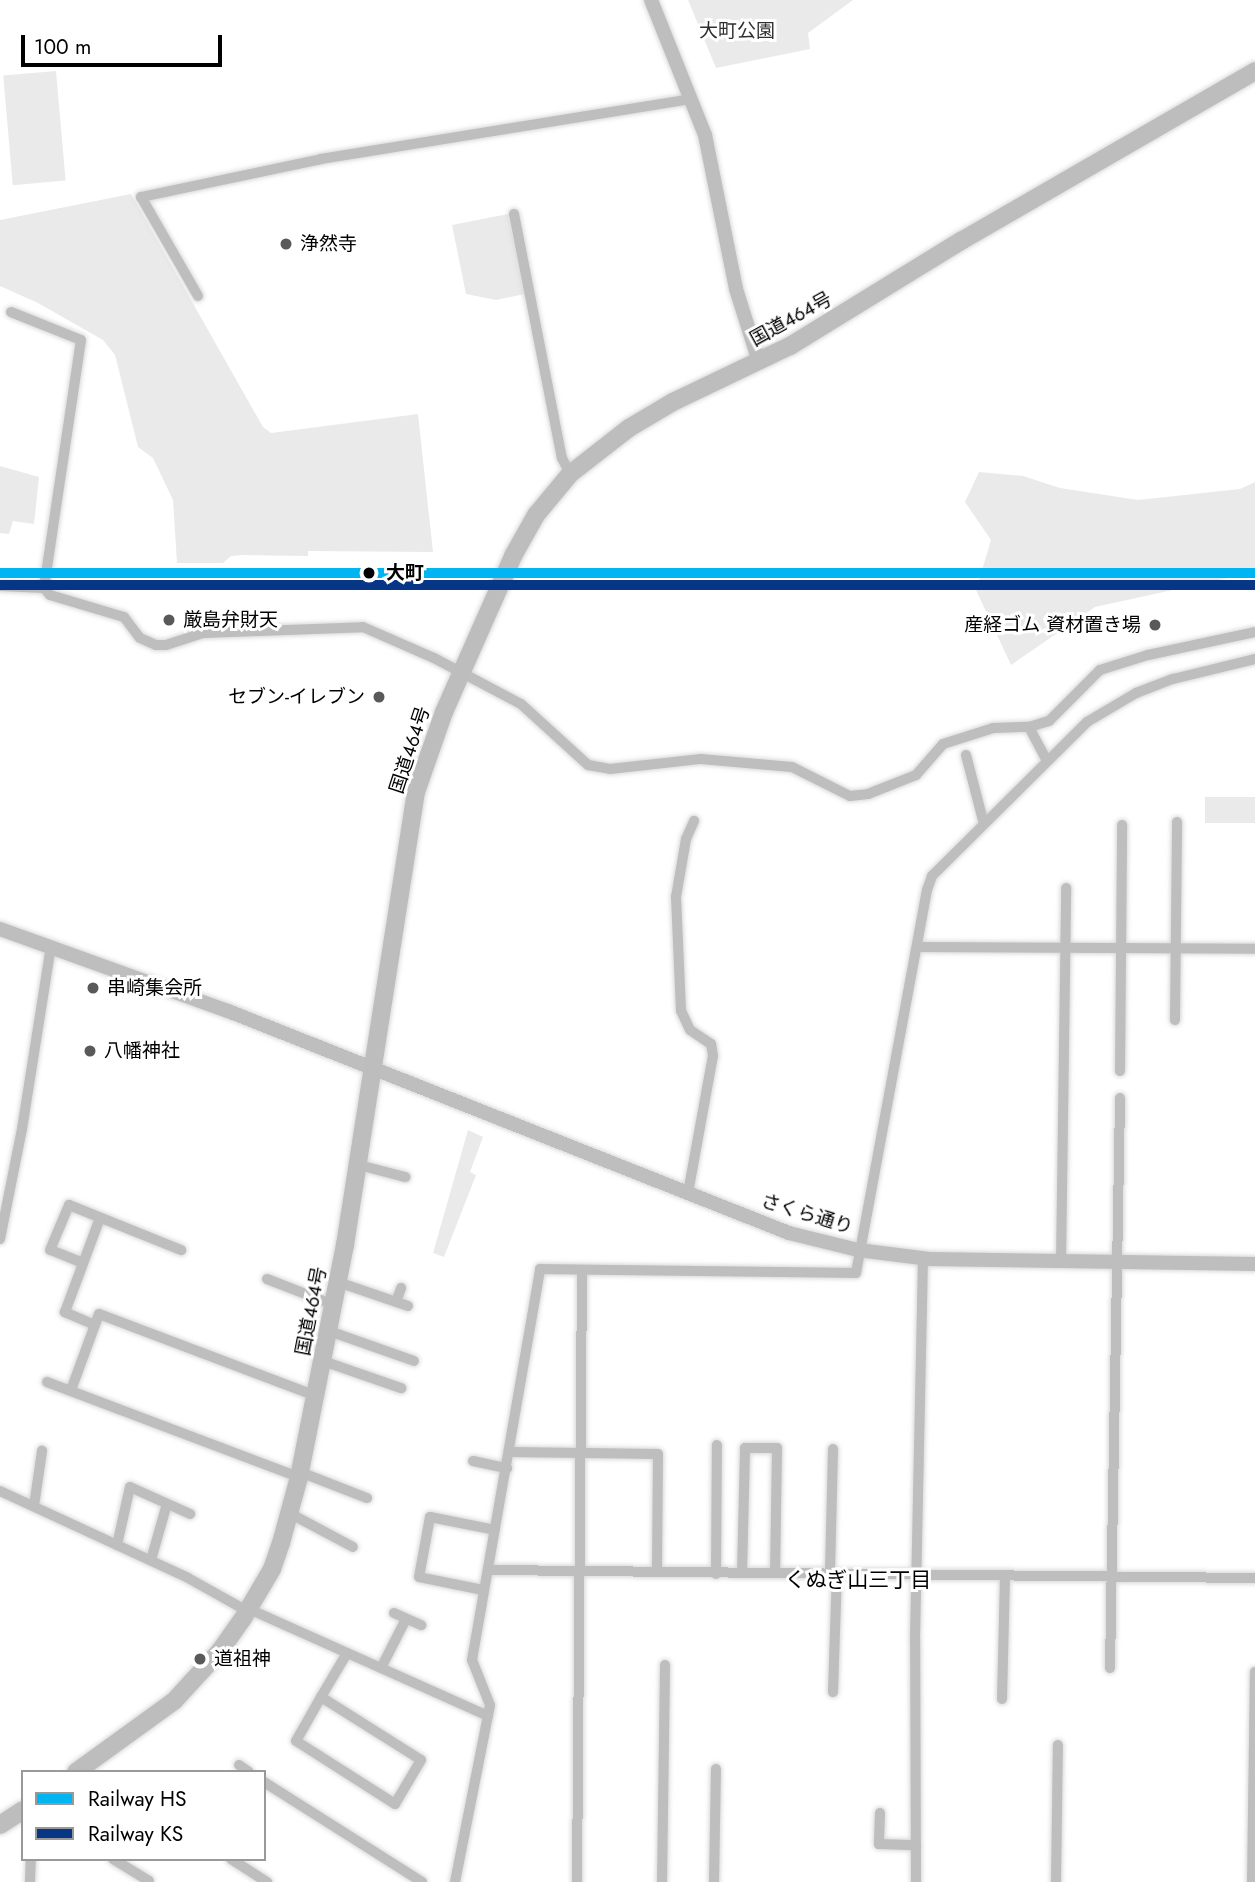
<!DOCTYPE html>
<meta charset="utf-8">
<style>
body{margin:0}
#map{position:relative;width:1255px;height:1882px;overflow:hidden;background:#fff;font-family:Jost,"Noto Sans JP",sans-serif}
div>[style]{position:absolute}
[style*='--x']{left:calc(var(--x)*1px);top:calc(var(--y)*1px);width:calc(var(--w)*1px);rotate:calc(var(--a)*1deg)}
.green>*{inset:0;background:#eaeaea;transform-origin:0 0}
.roads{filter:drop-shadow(0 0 2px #dbdbdb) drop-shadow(0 0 2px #dbdbdb)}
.minor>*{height:10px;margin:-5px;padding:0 5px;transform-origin:5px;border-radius:5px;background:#bebebe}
.tertiary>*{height:14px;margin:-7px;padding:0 7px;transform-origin:7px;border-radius:7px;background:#bebebe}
.trunk>*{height:18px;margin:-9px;padding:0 9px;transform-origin:9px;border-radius:9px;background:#bdbdbd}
.rail-1>*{height:10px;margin:-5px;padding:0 5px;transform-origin:5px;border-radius:5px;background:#00b5f2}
.rail-2>*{height:10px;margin:-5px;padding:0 5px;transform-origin:5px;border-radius:5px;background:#073686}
.dots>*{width:19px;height:19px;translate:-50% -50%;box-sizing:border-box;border:4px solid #fff;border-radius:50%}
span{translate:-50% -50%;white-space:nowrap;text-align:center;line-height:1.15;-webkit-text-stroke:6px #fff;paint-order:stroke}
.park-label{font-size:19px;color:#2f2f2f}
.poi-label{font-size:19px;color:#000}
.left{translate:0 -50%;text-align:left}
.right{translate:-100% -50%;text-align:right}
.street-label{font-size:19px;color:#000}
.stop-label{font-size:19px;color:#000;font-weight:700}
.neighbourhood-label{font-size:21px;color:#000}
.legend{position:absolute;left:21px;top:1770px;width:245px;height:91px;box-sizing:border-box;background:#fff;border:2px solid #999;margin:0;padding:9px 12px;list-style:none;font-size:21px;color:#000}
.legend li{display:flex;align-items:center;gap:14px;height:35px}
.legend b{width:35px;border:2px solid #999}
.scale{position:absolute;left:21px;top:35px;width:201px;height:32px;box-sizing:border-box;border:4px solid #000;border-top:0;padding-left:9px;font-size:21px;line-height:24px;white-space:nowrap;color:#000;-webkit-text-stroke:5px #fff;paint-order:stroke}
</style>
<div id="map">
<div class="green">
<i style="clip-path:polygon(688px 0,853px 0,808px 33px,810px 49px,716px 68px)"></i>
<i style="left:56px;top:71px;width:110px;height:53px;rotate:85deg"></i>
<i style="clip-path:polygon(131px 194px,263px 427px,271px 433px,418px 414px,433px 552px,308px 551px,308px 556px,242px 555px,231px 556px,223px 563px,177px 563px,173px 500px,153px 458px,138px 447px,115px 355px,103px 340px,38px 303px,0 286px,0 220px)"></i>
<i style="clip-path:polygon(508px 214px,525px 294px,496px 300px,466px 294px,452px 225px)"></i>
<i style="clip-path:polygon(0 466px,39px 477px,34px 524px,13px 521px,9px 534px,0 533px)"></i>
<i style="clip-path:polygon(979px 472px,1023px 476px,1060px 488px,1138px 500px,1240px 489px,1255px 482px,1255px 572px,1095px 607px,1011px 665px,976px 590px,991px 540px,965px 502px)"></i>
<i style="left:1205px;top:797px;width:50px;height:26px"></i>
<i style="clip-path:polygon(468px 1130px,483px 1137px,470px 1172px,476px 1175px,444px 1257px,433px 1253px)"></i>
</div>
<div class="roads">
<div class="minor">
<i style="--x:514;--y:214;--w:249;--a:78.9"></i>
<i style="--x:562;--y:458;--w:18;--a:63"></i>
<i style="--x:198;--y:296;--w:114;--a:-119.9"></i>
<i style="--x:141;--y:197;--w:184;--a:-11.9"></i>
<i style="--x:321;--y:159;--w:374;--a:-9.2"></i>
<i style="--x:11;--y:312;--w:75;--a:21.8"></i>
<i style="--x:81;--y:340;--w:251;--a:98.5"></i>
<i style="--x:0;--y:586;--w:44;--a:2.6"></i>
<i style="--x:44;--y:588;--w:9;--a:49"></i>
<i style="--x:50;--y:595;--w:77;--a:16.6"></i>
<i style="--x:124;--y:617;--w:26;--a:53"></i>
<i style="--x:140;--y:638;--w:17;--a:24"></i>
<i style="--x:156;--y:645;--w:10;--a:0"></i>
<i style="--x:166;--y:645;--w:39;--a:-18"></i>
<i style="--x:203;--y:633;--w:160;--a:-2.1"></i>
<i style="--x:363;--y:627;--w:77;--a:23.6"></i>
<i style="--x:434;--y:658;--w:98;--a:27.9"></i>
<i style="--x:521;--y:704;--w:91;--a:42.3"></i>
<i style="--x:588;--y:765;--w:22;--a:10"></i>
<i style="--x:610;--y:769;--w:92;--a:-6.3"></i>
<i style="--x:701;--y:759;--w:91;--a:5"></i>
<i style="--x:792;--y:767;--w:65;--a:26.6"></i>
<i style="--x:850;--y:796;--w:18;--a:-6"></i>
<i style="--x:868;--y:794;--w:52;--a:-21.6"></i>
<i style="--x:916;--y:775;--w:41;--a:-48.9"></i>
<i style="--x:943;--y:744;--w:52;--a:-17.7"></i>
<i style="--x:993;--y:728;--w:36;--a:-2"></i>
<i style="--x:1029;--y:727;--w:21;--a:-17"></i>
<i style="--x:1049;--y:721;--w:72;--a:-45"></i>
<i style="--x:1100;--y:670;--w:50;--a:-17.4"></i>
<i style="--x:1148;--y:655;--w:109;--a:-12.1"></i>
<i style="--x:1029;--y:727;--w:38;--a:62"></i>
<i style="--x:966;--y:755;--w:71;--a:75.4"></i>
<i style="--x:917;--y:947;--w:338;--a:0.3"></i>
<i style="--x:1175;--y:1020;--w:198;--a:-89.4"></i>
<i style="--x:1120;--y:1071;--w:246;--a:-89.5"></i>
<i style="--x:359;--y:1165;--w:48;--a:14.6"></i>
<i style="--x:688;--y:1193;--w:139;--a:-79.7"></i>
<i style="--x:713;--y:1056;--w:12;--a:-99"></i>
<i style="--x:711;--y:1044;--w:25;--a:-146"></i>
<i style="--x:690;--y:1030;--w:21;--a:-115"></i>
<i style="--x:681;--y:1011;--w:114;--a:-92.5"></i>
<i style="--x:676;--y:897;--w:59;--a:-80.2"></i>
<i style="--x:686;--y:839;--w:20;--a:-66"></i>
<i style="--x:0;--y:1239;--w:112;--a:-78.7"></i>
<i style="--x:22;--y:1129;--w:185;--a:-81"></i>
<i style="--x:1061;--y:1262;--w:374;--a:-89.2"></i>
<i style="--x:83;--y:1263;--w:35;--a:-158"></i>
<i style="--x:50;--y:1250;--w:49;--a:-67.1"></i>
<i style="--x:69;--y:1205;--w:121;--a:21.9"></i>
<i style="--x:267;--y:1279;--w:72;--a:21.2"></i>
<i style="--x:338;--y:1282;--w:74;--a:18.9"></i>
<i style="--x:396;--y:1302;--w:15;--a:-70"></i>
<i style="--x:95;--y:1325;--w:33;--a:-157"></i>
<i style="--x:65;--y:1312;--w:100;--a:-69.6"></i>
<i style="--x:329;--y:1331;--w:90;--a:19.4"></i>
<i style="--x:323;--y:1361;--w:83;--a:19.1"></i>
<i style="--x:47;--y:1382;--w:269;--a:20.7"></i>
<i style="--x:71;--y:1390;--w:81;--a:-69.8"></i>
<i style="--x:99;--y:1314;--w:232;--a:20.7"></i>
<i style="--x:510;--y:1452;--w:148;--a:0.8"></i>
<i style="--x:658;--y:1454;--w:118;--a:90.5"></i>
<i style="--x:473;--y:1461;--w:35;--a:12"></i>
<i style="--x:300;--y:1472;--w:72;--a:21.2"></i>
<i style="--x:0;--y:1491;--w:207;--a:24.8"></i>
<i style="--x:188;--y:1578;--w:68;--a:29.2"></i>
<i style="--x:34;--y:1506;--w:56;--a:-81.7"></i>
<i style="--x:291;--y:1514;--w:70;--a:28"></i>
<i style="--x:117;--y:1545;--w:59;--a:-77.4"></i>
<i style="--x:130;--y:1487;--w:66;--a:24.2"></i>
<i style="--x:151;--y:1560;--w:58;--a:-74.1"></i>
<i style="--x:489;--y:1570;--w:766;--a:0.6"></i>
<i style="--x:830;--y:1572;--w:123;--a:-88.6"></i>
<i style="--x:742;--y:1573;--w:125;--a:-88.6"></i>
<i style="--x:745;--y:1448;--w:32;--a:0"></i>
<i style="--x:777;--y:1448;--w:124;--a:90.9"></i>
<i style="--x:716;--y:1574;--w:129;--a:-89.6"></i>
<i style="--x:483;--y:1590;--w:65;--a:-168.5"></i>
<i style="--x:419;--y:1577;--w:61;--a:-79.6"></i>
<i style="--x:430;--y:1517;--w:66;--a:11.3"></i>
<i style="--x:249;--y:1609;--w:262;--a:24.1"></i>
<i style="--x:394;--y:1613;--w:30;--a:24"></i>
<i style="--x:381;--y:1668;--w:55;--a:-63"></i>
<i style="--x:1110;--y:1668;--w:570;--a:-88.99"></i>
<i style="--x:833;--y:1692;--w:118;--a:-88.1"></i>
<i style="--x:321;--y:1697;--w:118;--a:32.2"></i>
<i style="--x:421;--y:1760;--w:51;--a:120.6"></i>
<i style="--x:395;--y:1804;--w:117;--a:-147.5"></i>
<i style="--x:296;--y:1741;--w:51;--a:-60.4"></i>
<i style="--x:321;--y:1697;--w:51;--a:-59.4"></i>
<i style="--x:1002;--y:1699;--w:123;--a:-88.6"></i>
<i style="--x:239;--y:1765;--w:12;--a:35"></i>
<i style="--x:264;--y:1782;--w:187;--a:32.3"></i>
<i style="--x:880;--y:1813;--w:31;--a:92"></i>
<i style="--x:879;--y:1844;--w:37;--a:2"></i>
<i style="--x:113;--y:1859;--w:42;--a:31.4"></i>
<i style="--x:231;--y:1859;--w:43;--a:32.6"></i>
<i style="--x:30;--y:1882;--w:23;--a:-88"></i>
<i style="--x:455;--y:1882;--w:180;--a:-78.8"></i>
<i style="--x:490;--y:1705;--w:48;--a:-111.8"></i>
<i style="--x:472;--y:1660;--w:397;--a:-80.1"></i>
<i style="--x:540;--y:1269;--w:316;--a:0.7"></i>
<i style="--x:856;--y:1273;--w:390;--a:-79.5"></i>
<i style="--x:927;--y:890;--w:15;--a:-70"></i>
<i style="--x:932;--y:876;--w:218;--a:-44.8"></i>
<i style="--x:1087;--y:722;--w:57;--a:-30.6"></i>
<i style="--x:1136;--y:693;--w:40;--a:-21"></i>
<i style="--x:1173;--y:679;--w:84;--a:-13.7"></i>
<i style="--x:577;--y:1882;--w:612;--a:-89.53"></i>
<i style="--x:662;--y:1882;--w:217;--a:-89.2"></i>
<i style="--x:714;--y:1882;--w:113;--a:-89"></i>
<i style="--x:916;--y:1882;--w:243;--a:-90.2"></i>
<i style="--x:915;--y:1639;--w:381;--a:-88.8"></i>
<i style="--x:1056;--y:1882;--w:137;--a:-89.2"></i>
<i style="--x:1252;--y:1882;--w:210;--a:-89.2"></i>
</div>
<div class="tertiary">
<i style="--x:651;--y:0;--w:145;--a:68.2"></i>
<i style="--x:705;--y:135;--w:157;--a:78.6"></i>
<i style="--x:736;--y:289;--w:77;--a:72.5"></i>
<i style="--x:0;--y:929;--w:242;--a:19.8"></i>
<i style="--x:228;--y:1011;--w:603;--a:21.59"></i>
<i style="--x:789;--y:1233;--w:71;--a:13.8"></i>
<i style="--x:858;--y:1250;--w:72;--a:7.2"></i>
<i style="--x:929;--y:1259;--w:326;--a:0.9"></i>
</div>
<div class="trunk">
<i style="--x:76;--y:1772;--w:121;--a:-35.9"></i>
<i style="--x:174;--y:1701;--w:68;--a:-47.4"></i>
<i style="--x:220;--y:1651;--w:38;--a:-55"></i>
<i style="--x:242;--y:1620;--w:59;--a:-59.5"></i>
<i style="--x:272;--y:1569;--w:28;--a:-71"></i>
<i style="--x:281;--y:1543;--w:68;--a:-74.7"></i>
<i style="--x:299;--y:1477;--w:237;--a:-78.8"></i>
<i style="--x:345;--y:1245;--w:459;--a:-81.1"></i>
<i style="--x:416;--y:792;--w:85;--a:-70.7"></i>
<i style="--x:444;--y:712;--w:171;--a:-66.1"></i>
<i style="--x:513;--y:556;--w:47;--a:-60.7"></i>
<i style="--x:536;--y:515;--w:53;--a:-50.3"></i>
<i style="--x:570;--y:474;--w:75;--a:-37.9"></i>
<i style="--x:629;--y:428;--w:51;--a:-30.6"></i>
<i style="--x:673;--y:402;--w:130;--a:-25.6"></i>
<i style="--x:790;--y:346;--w:201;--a:-31.6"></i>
<i style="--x:961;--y:241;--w:340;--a:-30"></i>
<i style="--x:0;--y:1825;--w:27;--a:-33"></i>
</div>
</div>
<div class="rail-1">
<i style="--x:0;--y:573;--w:1255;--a:0"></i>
</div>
<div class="rail-2">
<i style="--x:0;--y:585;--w:1255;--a:0"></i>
</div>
<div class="dots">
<i style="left:286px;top:244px;background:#595959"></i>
<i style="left:369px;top:573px;background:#000"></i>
<i style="left:169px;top:620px;background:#595959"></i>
<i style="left:1155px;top:625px;background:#595959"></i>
<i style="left:379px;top:697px;background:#595959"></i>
<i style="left:93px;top:988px;background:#595959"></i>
<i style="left:90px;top:1051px;background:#595959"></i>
<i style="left:200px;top:1659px;background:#595959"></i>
</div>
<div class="park-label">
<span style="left:737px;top:31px">大町公園</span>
</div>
<div class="poi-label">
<span class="left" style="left:300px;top:244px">浄然寺</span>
<span class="left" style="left:183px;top:620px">厳島弁財天</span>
<span class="right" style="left:1141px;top:625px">産経ゴム 資材置き場</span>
<span class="right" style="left:365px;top:697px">セブン-イレブン</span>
<span class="left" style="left:107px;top:988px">串崎集会所</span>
<span class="left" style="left:104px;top:1051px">八幡神社</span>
<span class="left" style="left:214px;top:1659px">道祖神</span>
</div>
<div class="street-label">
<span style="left:791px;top:319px;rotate:-29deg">国道464号</span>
<span style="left:410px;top:750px;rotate:-72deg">国道464号</span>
<span style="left:807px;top:1214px;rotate:17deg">さくら通り</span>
<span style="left:311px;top:1311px;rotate:-79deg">国道464号</span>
</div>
<div class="stop-label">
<span class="left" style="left:386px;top:573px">大町</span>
</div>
<div class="neighbourhood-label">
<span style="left:858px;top:1580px">くぬぎ山三丁目</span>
</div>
<ul class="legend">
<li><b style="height:9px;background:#00b5f2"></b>Railway HS</li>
<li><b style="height:9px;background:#073686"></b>Railway KS</li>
</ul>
<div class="scale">100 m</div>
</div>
